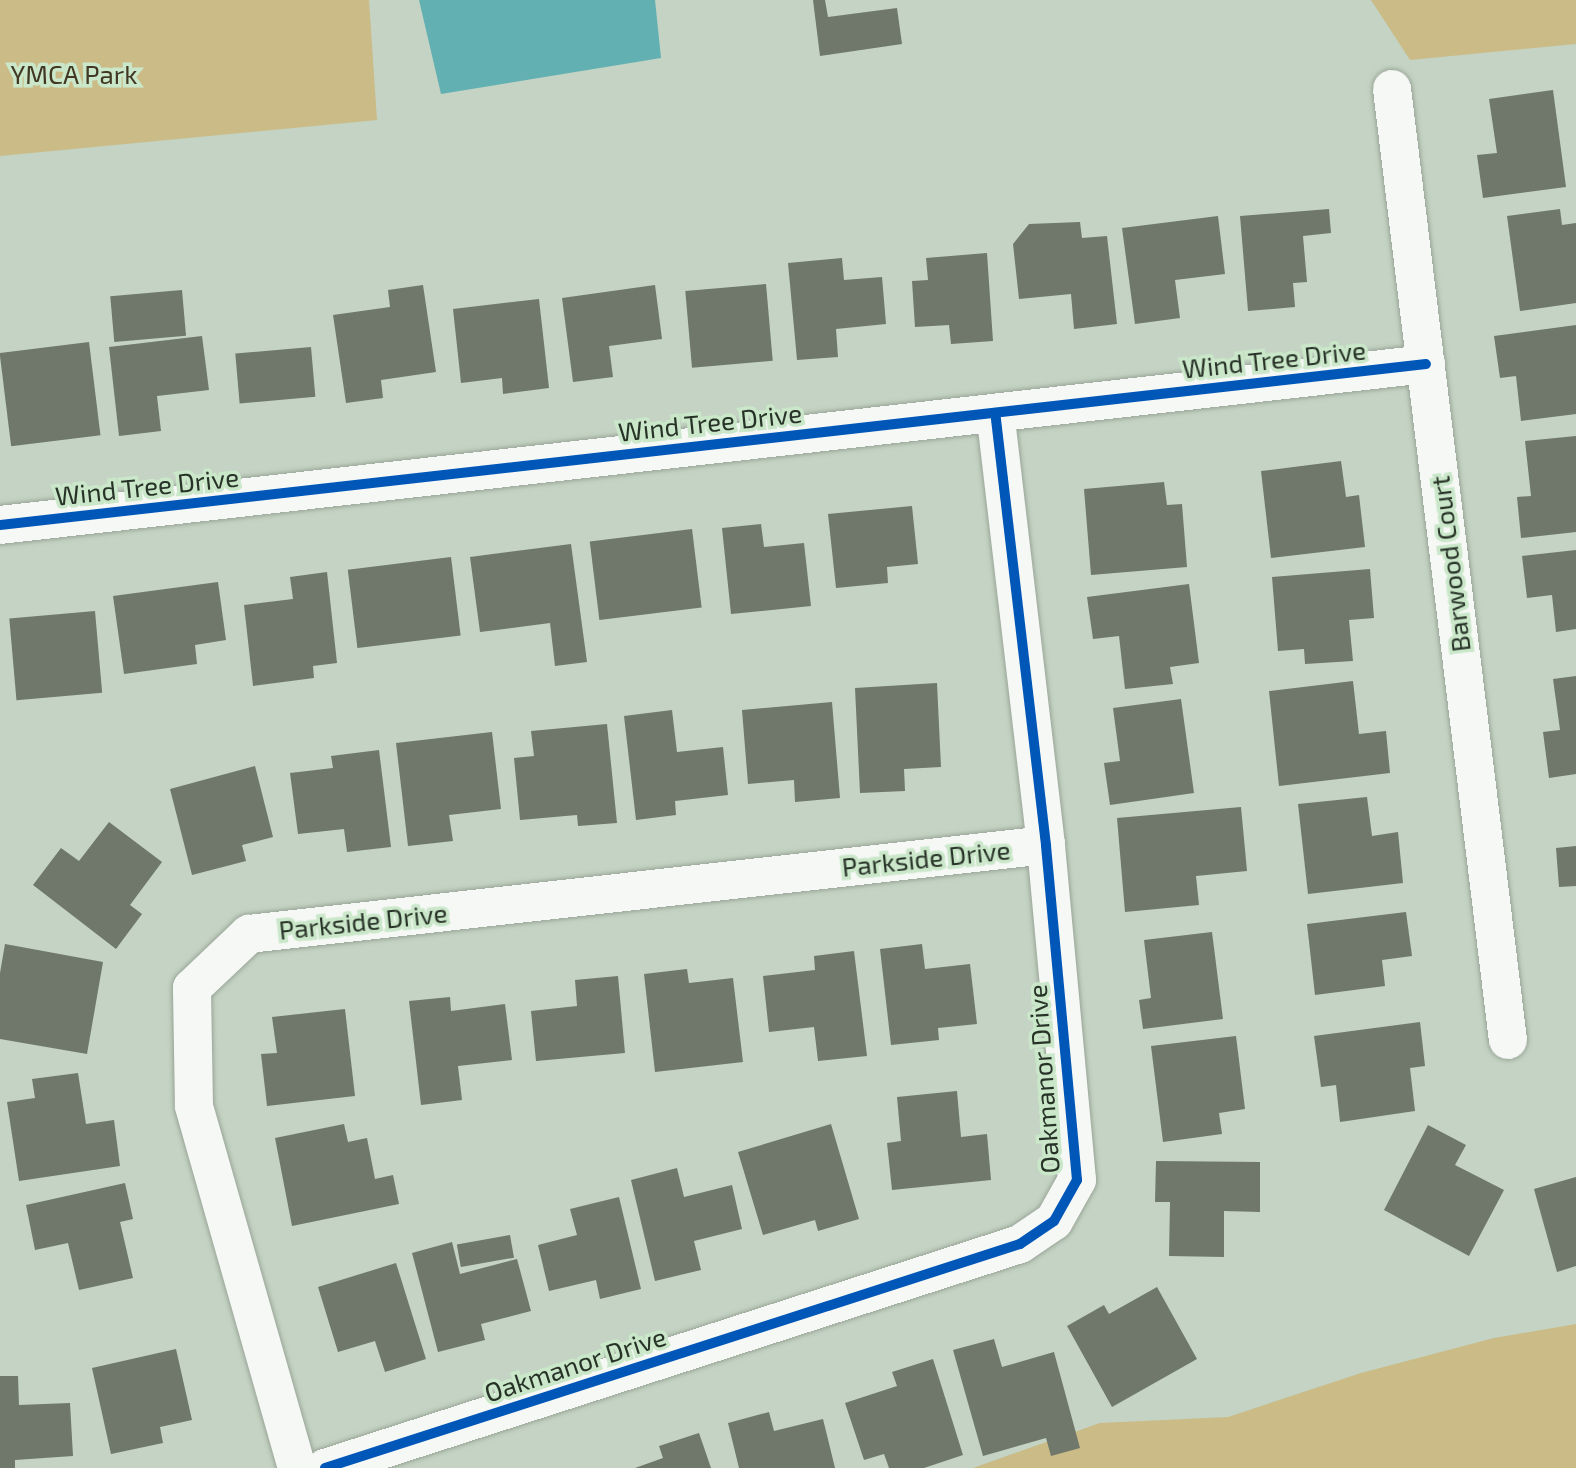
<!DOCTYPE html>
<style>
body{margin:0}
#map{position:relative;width:1576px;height:1468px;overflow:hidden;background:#c4d3c3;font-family:"Exo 2",sans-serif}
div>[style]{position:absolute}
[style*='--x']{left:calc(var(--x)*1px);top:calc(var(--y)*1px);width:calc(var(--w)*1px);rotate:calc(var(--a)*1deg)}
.green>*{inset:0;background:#cabb87}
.water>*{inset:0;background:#62b0b2}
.building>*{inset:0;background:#6f786a;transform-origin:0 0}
.roads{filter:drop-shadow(0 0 2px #99a598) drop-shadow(0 0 2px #99a598)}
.minor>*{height:38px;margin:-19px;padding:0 19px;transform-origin:19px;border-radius:19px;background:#f6f8f6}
.cycleway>*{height:10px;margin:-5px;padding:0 5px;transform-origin:5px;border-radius:5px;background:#0057b8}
span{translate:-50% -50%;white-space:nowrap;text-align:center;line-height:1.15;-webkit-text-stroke:7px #cae7c9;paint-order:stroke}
.park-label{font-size:26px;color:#423722}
.street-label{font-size:26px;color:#283328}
</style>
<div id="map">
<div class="green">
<i style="clip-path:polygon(0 0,369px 0,377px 120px,0 156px)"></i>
<i style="clip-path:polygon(1371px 0,1576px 0,1576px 44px,1410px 60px)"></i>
<i style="clip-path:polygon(1576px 1324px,1576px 1468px,973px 1468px,1100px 1423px,1228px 1417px,1361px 1373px,1494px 1338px)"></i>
</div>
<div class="water">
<i style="clip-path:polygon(419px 0,655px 0,661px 58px,441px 94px)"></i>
</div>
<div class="building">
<i style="clip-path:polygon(813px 0,825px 0,828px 17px,897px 8px,902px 44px,820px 56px)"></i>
<i style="clip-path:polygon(1553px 90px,1566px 187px,1483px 198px,1477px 155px,1497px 153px,1489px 99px)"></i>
<i style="clip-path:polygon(1329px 209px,1331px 233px,1303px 236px,1307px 282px,1293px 283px,1295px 307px,1248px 311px,1240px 216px)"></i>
<i style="clip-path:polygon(1560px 209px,1562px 225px,1576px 223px,1576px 303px,1520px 311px,1507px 216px)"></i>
<i style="clip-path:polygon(1218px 216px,1225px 274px,1175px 280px,1180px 318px,1135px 324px,1122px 228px)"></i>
<i style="clip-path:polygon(1080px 222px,1082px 238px,1107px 236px,1117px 324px,1074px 329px,1071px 294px,1019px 299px,1013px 244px,1029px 224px)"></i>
<i style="clip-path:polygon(987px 253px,993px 341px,951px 344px,949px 325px,915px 327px,912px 281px,928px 280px,926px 258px)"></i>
<i style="clip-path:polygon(842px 258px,844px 280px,882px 277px,886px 324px,836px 329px,838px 357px,797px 360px,788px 263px)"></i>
<i style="left:766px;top:284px;width:77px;height:81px;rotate:85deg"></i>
<i style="clip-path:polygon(423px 285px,436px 372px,381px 380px,383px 398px,346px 403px,333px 315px,390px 307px,388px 290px)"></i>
<i style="clip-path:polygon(655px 285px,662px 339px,609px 346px,613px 377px,573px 382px,562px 298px)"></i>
<i style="left:182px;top:290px;width:46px;height:72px;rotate:85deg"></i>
<i style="clip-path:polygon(539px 299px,549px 388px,503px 394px,502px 378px,461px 383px,453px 309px)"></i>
<i style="clip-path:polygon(1576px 325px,1576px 414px,1521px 421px,1516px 376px,1500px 378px,1494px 336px)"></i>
<i style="clip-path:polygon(202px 336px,209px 390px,157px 396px,161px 431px,119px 436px,109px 347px)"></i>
<i style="left:89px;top:342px;width:94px;height:90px;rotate:83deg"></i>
<i style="left:311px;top:347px;width:50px;height:76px;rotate:85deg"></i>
<i style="clip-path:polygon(1576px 436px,1576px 532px,1521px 538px,1517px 497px,1531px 496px,1525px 441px)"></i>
<i style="clip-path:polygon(1341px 461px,1346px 497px,1359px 495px,1365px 547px,1271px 558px,1261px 471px)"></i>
<i style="clip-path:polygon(1164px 482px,1167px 505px,1182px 504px,1187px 567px,1091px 575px,1084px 489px)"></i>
<i style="clip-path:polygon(912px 506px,918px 564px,887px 567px,888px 583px,836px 588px,828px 514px)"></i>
<i style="clip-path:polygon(761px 524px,764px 547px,804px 543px,811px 606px,731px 614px,722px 528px)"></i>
<i style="left:692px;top:529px;width:79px;height:103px;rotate:83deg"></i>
<i style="clip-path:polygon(571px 544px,587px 662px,555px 666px,550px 623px,480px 632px,470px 557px)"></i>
<i style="clip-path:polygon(1576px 550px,1576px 629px,1556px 632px,1552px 595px,1527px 598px,1522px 556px)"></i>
<i style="left:451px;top:557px;width:79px;height:104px;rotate:83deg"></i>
<i style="clip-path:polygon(1370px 569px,1374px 618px,1349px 620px,1353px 661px,1305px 664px,1304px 649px,1278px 651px,1272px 577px)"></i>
<i style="clip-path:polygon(327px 572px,337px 663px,313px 666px,314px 678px,253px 686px,244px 605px,293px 599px,290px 577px)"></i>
<i style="clip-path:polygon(218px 582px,226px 640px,195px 645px,197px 664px,124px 674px,113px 596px)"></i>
<i style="clip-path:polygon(1189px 584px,1199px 663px,1170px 667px,1173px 684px,1125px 689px,1119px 636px,1093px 639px,1087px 597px)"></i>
<i style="left:95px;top:611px;width:82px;height:86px;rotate:85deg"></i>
<i style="clip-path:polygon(1576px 676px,1576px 774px,1549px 778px,1543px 732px,1560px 730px,1553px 679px)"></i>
<i style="clip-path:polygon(1353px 681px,1359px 734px,1386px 731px,1390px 773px,1279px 786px,1269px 691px)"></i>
<i style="clip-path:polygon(937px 683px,941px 767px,904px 769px,905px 791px,860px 793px,855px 688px)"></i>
<i style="clip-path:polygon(1181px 699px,1194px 793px,1110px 805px,1104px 763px,1120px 761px,1113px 708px)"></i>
<i style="clip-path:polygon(832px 702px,840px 798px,795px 802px,794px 780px,748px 784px,742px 710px)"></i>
<i style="clip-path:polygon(672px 710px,677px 752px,723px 747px,728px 795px,675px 801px,676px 815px,636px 820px,624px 716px)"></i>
<i style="clip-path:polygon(607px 724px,617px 823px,578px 826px,577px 815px,520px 820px,514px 758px,534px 756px,531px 731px)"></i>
<i style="clip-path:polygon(492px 732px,501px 809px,449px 815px,453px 841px,408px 846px,396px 743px)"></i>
<i style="clip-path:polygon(379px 750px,391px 847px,347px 852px,344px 829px,298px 834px,290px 773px,333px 768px,331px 756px)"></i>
<i style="clip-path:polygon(255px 766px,273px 837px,242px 845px,246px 861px,192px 875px,170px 789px)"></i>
<i style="clip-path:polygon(1367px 797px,1372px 836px,1398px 832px,1403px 883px,1308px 894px,1298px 804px)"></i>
<i style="clip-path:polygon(1241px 807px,1247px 871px,1196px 876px,1199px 905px,1125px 912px,1117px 818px)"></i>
<i style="clip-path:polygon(109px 822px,162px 862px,130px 905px,142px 914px,116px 949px,33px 885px,61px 848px,79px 861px)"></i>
<i style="clip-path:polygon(1576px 846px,1576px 886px,1559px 887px,1556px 848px)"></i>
<i style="clip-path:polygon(1406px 912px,1412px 956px,1382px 960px,1385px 986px,1315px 995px,1307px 924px)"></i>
<i style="clip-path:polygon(1212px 932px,1223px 1019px,1143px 1029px,1139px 1000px,1151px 998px,1144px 940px)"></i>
<i style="clip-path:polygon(5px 944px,103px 962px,87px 1054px,0 1039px,0 973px)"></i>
<i style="clip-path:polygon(922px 944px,925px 969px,970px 964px,977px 1024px,938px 1028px,939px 1040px,891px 1045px,880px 949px)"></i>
<i style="clip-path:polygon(854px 951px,867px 1056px,818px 1061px,814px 1027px,769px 1032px,763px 976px,815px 970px,814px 956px)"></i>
<i style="clip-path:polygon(687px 969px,689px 983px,733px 978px,743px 1062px,655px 1072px,644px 974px)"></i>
<i style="clip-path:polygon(618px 976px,625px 1053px,536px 1061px,531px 1011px,577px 1006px,575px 980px)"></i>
<i style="clip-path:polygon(450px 997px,451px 1011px,505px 1004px,512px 1060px,458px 1066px,462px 1100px,421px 1105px,409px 1001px)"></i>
<i style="clip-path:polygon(345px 1009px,355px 1096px,267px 1106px,261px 1054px,277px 1053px,272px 1017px)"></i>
<i style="clip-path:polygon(1420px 1022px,1425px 1066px,1410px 1068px,1415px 1111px,1340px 1122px,1336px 1085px,1321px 1087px,1314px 1036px)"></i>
<i style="clip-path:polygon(1236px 1036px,1245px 1109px,1219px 1113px,1222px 1134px,1163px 1142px,1151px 1046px)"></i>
<i style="clip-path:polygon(78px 1073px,86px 1124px,114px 1120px,120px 1166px,19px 1181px,7px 1102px,35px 1098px,32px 1079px)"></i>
<i style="clip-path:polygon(957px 1091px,961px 1137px,987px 1134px,991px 1180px,892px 1190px,887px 1143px,901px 1141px,897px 1097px)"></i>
<i style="clip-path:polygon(344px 1124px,348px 1142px,367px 1138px,375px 1179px,393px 1175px,399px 1204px,292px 1226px,275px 1138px)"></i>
<i style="clip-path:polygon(831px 1124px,859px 1219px,818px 1231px,815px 1220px,763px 1235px,738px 1152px)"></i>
<i style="clip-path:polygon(1428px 1125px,1466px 1145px,1455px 1165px,1504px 1190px,1469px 1256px,1384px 1210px)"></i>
<i style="clip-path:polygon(1156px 1161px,1260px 1162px,1260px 1212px,1224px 1211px,1224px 1257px,1169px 1256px,1170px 1202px,1155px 1202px)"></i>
<i style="clip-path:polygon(677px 1168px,684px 1197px,732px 1185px,742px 1229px,694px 1241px,701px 1270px,655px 1281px,631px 1180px)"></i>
<i style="clip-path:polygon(1576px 1177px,1576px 1266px,1557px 1272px,1534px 1189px)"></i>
<i style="clip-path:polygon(125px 1183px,133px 1219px,120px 1222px,133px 1278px,79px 1290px,68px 1243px,35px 1250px,26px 1205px)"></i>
<i style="clip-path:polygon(619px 1197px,641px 1289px,600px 1299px,596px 1280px,549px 1291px,538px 1245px,577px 1235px,570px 1209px)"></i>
<i style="left:510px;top:1235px;width:23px;height:54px;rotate:80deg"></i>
<i style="clip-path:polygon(452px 1242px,460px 1274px,517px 1259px,531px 1311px,481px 1324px,485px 1340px,438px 1352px,412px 1253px)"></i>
<i style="clip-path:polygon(396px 1263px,426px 1359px,385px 1372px,375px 1341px,338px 1352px,318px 1287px)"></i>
<i style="clip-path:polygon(1157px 1287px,1197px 1359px,1112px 1407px,1067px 1326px,1104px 1305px,1109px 1314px)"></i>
<i style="clip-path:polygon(994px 1339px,1002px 1367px,1054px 1352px,1080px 1448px,1051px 1456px,1046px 1438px,983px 1456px,953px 1350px)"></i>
<i style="clip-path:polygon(176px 1349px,192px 1420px,160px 1427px,163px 1443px,111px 1454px,92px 1368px)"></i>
<i style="clip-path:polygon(933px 1359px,963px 1455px,924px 1468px,889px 1468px,884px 1454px,864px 1460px,845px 1403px,897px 1386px,892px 1372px)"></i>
<i style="clip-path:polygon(0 1376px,18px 1376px,19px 1405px,70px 1403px,73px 1456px,15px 1460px,15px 1468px,0 1468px)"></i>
<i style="clip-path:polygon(769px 1412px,774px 1431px,823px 1419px,835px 1468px,739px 1468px,728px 1423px)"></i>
<i style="clip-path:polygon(699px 1433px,711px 1468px,635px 1468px,663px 1458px,659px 1446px)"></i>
</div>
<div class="roads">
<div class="minor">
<i style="--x:1392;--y:89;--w:958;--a:83.05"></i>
<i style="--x:0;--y:525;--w:1435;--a:-6.44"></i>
<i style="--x:297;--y:1468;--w:376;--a:-105.9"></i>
<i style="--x:194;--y:1106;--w:118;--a:-91"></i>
<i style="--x:192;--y:988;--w:79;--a:-43.5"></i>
<i style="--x:249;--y:934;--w:802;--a:-6.37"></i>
<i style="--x:325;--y:1468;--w:730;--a:-17.86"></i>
<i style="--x:1020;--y:1244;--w:41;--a:-34.1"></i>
<i style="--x:1054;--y:1221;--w:47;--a:-60.7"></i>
<i style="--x:1077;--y:1180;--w:336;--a:-95.3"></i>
<i style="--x:1046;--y:845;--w:435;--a:-96.7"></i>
</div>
</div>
<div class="cycleway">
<i style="--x:0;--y:525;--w:1435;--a:-6.44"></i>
<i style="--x:325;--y:1468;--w:730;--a:-17.86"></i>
<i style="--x:1020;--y:1244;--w:41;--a:-34.1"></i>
<i style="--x:1054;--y:1221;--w:47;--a:-60.7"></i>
<i style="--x:1077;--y:1180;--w:336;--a:-95.3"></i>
<i style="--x:1046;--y:845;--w:435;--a:-96.7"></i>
</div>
<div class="park-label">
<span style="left:74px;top:74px">YMCA Park</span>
</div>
<div class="street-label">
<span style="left:1274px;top:359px;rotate:-6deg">Wind Tree Drive</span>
<span style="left:710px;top:422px;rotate:-6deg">Wind Tree Drive</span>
<span style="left:147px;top:486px;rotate:-6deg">Wind Tree Drive</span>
<span style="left:1450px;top:564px;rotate:-97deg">Barwood Court</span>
<span style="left:926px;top:858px;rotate:-6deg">Parkside Drive</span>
<span style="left:363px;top:921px;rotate:-6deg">Parkside Drive</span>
<span style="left:1043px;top:1079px;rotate:-94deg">Oakmanor Drive</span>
<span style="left:575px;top:1364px;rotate:-18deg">Oakmanor Drive</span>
</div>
</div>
